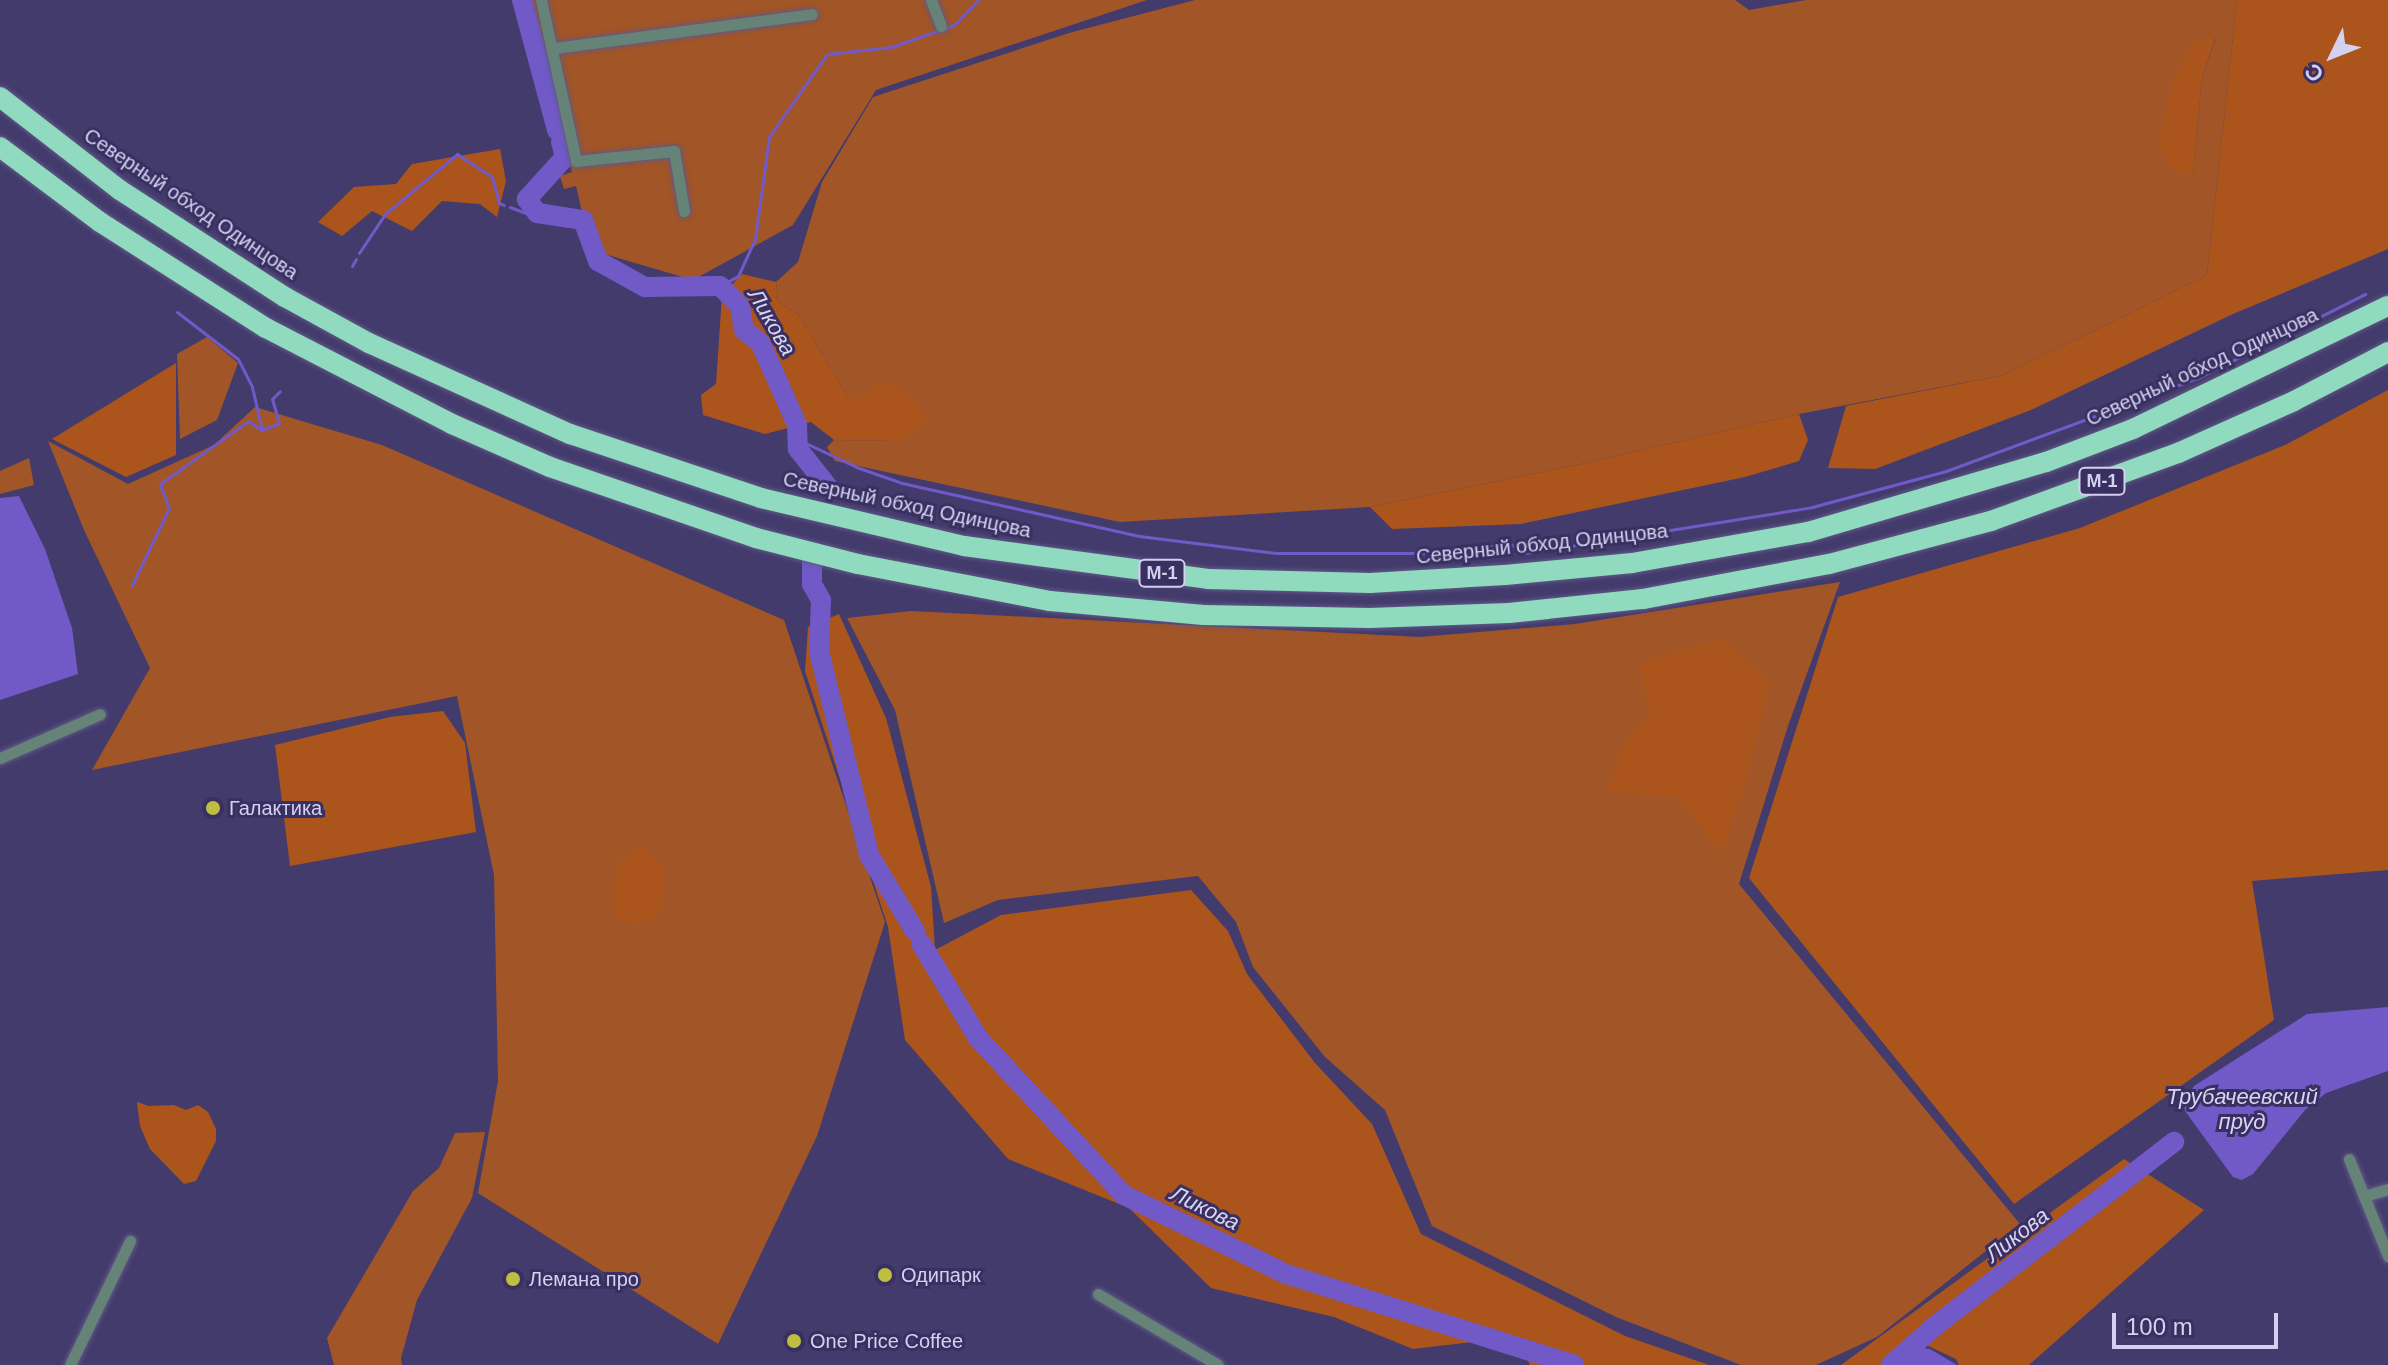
<!DOCTYPE html>
<meta charset="utf-8">
<style>
body{margin:0}
#map{position:relative;width:2388px;height:1365px;overflow:hidden;background:#433b6c;font-family:Arial,sans-serif}
div>[style]{position:absolute}
[style*='--x']{left:calc(var(--x)*1px);top:calc(var(--y)*1px);width:calc(var(--w)*1px);rotate:calc(var(--a)*1deg)}
.green>*{inset:0;background:#a25526}
.forest>*{inset:0;background:#ab551c}
.water>*{inset:0;background:#715ac8}
.stream>*{height:3px;margin:-1.5px;padding:0 1.5px;transform-origin:1.5px;border-radius:1.5px;background:#715ac8}
.river>*{height:20px;margin:-10px;padding:0 10px;transform-origin:10px;border-radius:10px;background:#715ac8}
.roads{filter:drop-shadow(0 0 2px #605986) drop-shadow(0 0 2px #605986)}
.street>*{height:11px;margin:-5.5px;padding:0 5.5px;transform-origin:5.5px;border-radius:5.5px;background:#668378}
.highway>*{height:20px;margin:-10px;padding:0 10px;transform-origin:10px;border-radius:10px;background:#90dabf}
.dots>*{width:22px;height:22px;translate:-50% -50%;box-sizing:border-box;border:4px solid #393061;border-radius:50%}
span{translate:-50% -50%;white-space:nowrap;text-align:center;line-height:1.15;-webkit-text-stroke:6px #393061;paint-order:stroke}
.shield-label span{padding:2px 6px;background:#393061;border:2px solid;border-radius:6px;-webkit-text-stroke-width:0}
.shield-label{font-size:18px;color:#d3d1ef;font-weight:700}
.street-label{font-size:20px;color:#d3d1ef}
.poi-label{font-size:20px;color:#d3d1ef}
.left{translate:0 -50%;text-align:left}
.water-label{font-size:22px;color:#d8d6f2;font-style:italic}
.north{position:absolute;left:2292px;top:16px;width:80px;height:80px;-webkit-text-stroke:6px #393061;paint-order:stroke;rotate:227deg;font-size:22px;font-weight:700;line-height:32px;text-align:center;color:#d3d1ef}
.north::after{content:'';display:block;margin:auto;width:28px;height:36px;background:#d3d1ef;clip-path:polygon(50% 0,100% 100%,50% 72%,0 100%)}
.scale{position:absolute;left:2112px;top:1313px;width:166px;height:36px;box-sizing:border-box;border:4px solid #d3d1ef;border-top:0;padding-left:10px;font-size:24px;line-height:28px;white-space:nowrap;color:#d3d1ef;-webkit-text-stroke:6px #393061;paint-order:stroke}
</style>
<div id="map">
<div class="green">
<i style="clip-path:polygon(531px 0,1147px 0,876px 90px,793px 225px,693px 280px,591px 250px,576px 186px,564px 189px,560px 176px,572px 172px)"></i>
<i style="clip-path:polygon(evenodd,1195px 0,1735px 0,1749px 10px,1806px 0,2237px 0,2207px 275px,2004px 375px,1799px 414px,1581px 464px,1370px 507px,1120px 522px,835px 461px,827px 447px,834px 440px,898px 441px,864px 397px,848px 397px,799px 315px,778px 302px,776px 282px,798px 262px,822px 182px,873px 97px,1069px 33px,1195px 0,2216px 38px,2202px 77px,2193px 175px,2172px 85px,2216px 38px)"></i>
<i style="clip-path:polygon(207px 337px,238px 363px,217px 420px,180px 439px,177px 354px)"></i>
<i style="clip-path:polygon(255px 407px,382px 445px,784px 620px,885px 922px,817px 1136px,718px 1344px,478px 1193px,498px 1081px,494px 875px,457px 696px,92px 770px,150px 668px,84px 530px,48px 441px,128px 484px,214px 445px)"></i>
<i style="clip-path:polygon(29px 458px,34px 485px,0 494px,0 471px)"></i>
<i style="clip-path:polygon(1840px 582px,1788px 726px,1739px 884px,2020px 1224px,1877px 1337px,1816px 1365px,1741px 1365px,1616px 1317px,1432px 1226px,1385px 1110px,1325px 1057px,1253px 967px,1236px 922px,1198px 876px,998px 900px,944px 923px,895px 710px,847px 618px,911px 611px,1420px 637px,1575px 624px)"></i>
<i style="clip-path:polygon(485px 1132px,472px 1198px,417px 1300px,401px 1358px,402px 1365px,334px 1365px,327px 1338px,413px 1191px,439px 1168px,455px 1133px)"></i>
</div>
<div class="forest">
<i style="clip-path:polygon(2237px 0,2388px 0,2388px 249px,2233px 314px,2031px 410px,1875px 469px,1828px 468px,1846px 406px,2004px 375px,2207px 275px)"></i>
<i style="clip-path:polygon(2216px 37px,2202px 77px,2193px 175px,2171px 170px,2159px 145px,2172px 85px,2192px 43px)"></i>
<i style="clip-path:polygon(500px 149px,506px 181px,497px 217px,480px 204px,442px 201px,412px 231px,372px 211px,342px 236px,318px 222px,354px 187px,396px 184px,412px 164px)"></i>
<i style="clip-path:polygon(742px 274px,776px 282px,778px 302px,799px 315px,848px 397px,864px 397px,878px 381px,897px 387px,920px 405px,924px 420px,914px 432px,898px 441px,834px 440px,811px 422px,765px 434px,703px 415px,701px 395px,716px 384px,722px 295px)"></i>
<i style="clip-path:polygon(176px 363px,176px 455px,126px 477px,52px 439px)"></i>
<i style="clip-path:polygon(2388px 390px,2388px 870px,2252px 881px,2274px 1020px,2014px 1204px,1749px 878px,1838px 597px,2080px 528px,2285px 445px)"></i>
<i style="clip-path:polygon(1799px 414px,1808px 440px,1799px 461px,1745px 477px,1521px 524px,1392px 529px,1370px 507px,1581px 464px)"></i>
<i style="clip-path:polygon(839px 614px,886px 718px,931px 887px,935px 950px,1001px 915px,1191px 890px,1228px 931px,1247px 974px,1315px 1063px,1372px 1124px,1421px 1234px,1625px 1336px,1709px 1365px,1530px 1365px,1525px 1354px,1498px 1339px,1413px 1349px,1334px 1317px,1211px 1288px,1129px 1208px,1008px 1159px,905px 1040px,888px 927px,805px 671px,808px 627px)"></i>
<i style="clip-path:polygon(1722px 639px,1770px 681px,1743px 789px,1722px 854px,1676px 796px,1607px 793px,1625px 741px,1650px 714px,1639px 663px)"></i>
<i style="clip-path:polygon(443px 711px,465px 743px,476px 832px,290px 866px,275px 745px,390px 717px)"></i>
<i style="clip-path:polygon(643px 847px,664px 867px,664px 902px,655px 919px,633px 924px,617px 918px,613px 897px,619px 860px)"></i>
<i style="clip-path:polygon(137px 1102px,149px 1106px,174px 1105px,186px 1110px,198px 1105px,208px 1112px,216px 1129px,216px 1141px,196px 1181px,184px 1184px,150px 1149px,140px 1126px)"></i>
<i style="clip-path:polygon(2124px 1159px,2204px 1210px,2029px 1365px,1959px 1365px,1956px 1359px,1926px 1345px,1902px 1345px,1895px 1365px,1841px 1365px)"></i>
</div>
<div class="water">
<i style="clip-path:polygon(19px 496px,45px 549px,72px 628px,78px 674px,0 700px,0 498px)"></i>
<i style="clip-path:polygon(2388px 1007px,2388px 1071px,2326px 1093px,2305px 1110px,2253px 1174px,2242px 1180px,2233px 1177px,2185px 1111px,2184px 1101px,2194px 1086px,2307px 1014px)"></i>
<i style="clip-path:polygon(1904px 1347px,1930px 1349px,1957px 1365px,1898px 1365px)"></i>
</div>
<div class="stream">
<i style="--x:510;--y:207;--w:17;--a:21"></i>
<i style="--x:526;--y:213;--w:9;--a:-41"></i>
<i style="--x:359;--y:253;--w:47;--a:-56.3"></i>
<i style="--x:385;--y:214;--w:94;--a:-39.8"></i>
<i style="--x:457;--y:154;--w:42;--a:33.3"></i>
<i style="--x:492;--y:177;--w:27;--a:75"></i>
<i style="--x:499;--y:203;--w:5;--a:22"></i>
<i style="--x:352;--y:266;--w:8;--a:-60"></i>
<i style="--x:720;--y:286;--w:21;--a:-29"></i>
<i style="--x:738;--y:276;--w:41;--a:-65.3"></i>
<i style="--x:755;--y:239;--w:103;--a:-82.2"></i>
<i style="--x:769;--y:137;--w:101;--a:-55.1"></i>
<i style="--x:827;--y:54;--w:64;--a:-6.2"></i>
<i style="--x:891;--y:47;--w:67;--a:-19.2"></i>
<i style="--x:954;--y:25;--w:35;--a:-46"></i>
<i style="--x:177;--y:312;--w:77;--a:37.6"></i>
<i style="--x:238;--y:359;--w:31;--a:63"></i>
<i style="--x:252;--y:387;--w:44;--a:76.9"></i>
<i style="--x:797;--y:439;--w:68;--a:25.1"></i>
<i style="--x:859;--y:468;--w:46;--a:19.2"></i>
<i style="--x:902;--y:483;--w:243;--a:12.6"></i>
<i style="--x:1139;--y:536;--w:138;--a:7.1"></i>
<i style="--x:1276;--y:553;--w:192;--a:0"></i>
<i style="--x:1468;--y:553;--w:13;--a:-27"></i>
<i style="--x:1480;--y:547;--w:32;--a:-4"></i>
<i style="--x:1512;--y:545;--w:16;--a:30"></i>
<i style="--x:1526;--y:553;--w:290;--a:-9.1"></i>
<i style="--x:1812;--y:507;--w:139;--a:-15"></i>
<i style="--x:1946;--y:471;--w:271;--a:-20.3"></i>
<i style="--x:2200;--y:377;--w:185;--a:-26.7"></i>
<i style="--x:132;--y:585;--w:85;--a:-64.3"></i>
<i style="--x:169;--y:508;--w:26;--a:-111"></i>
<i style="--x:160;--y:484;--w:108;--a:-35.6"></i>
<i style="--x:248;--y:421;--w:17;--a:33"></i>
<i style="--x:262;--y:430;--w:18;--a:-22"></i>
<i style="--x:279;--y:423;--w:25;--a:-106"></i>
<i style="--x:272;--y:399;--w:11;--a:-45"></i>
</div>
<div class="river">
<i style="--x:522;--y:0;--w:135;--a:74.9"></i>
<i style="--x:561;--y:142;--w:16;--a:75"></i>
<i style="--x:565;--y:157;--w:57;--a:132.1"></i>
<i style="--x:527;--y:199;--w:17;--a:54"></i>
<i style="--x:537;--y:213;--w:47;--a:8.7"></i>
<i style="--x:583;--y:220;--w:44;--a:69.9"></i>
<i style="--x:598;--y:261;--w:54;--a:29"></i>
<i style="--x:645;--y:287;--w:75;--a:-0.8"></i>
<i style="--x:720;--y:286;--w:28;--a:45"></i>
<i style="--x:740;--y:306;--w:24;--a:81"></i>
<i style="--x:744;--y:330;--w:22;--a:39"></i>
<i style="--x:761;--y:344;--w:89;--a:66"></i>
<i style="--x:797;--y:425;--w:24;--a:88"></i>
<i style="--x:798;--y:449;--w:48;--a:51.7"></i>
<i style="--x:812;--y:559;--w:25;--a:90"></i>
<i style="--x:812;--y:584;--w:18;--a:61"></i>
<i style="--x:821;--y:600;--w:51;--a:92.2"></i>
<i style="--x:819;--y:651;--w:210;--a:76.2"></i>
<i style="--x:869;--y:855;--w:89;--a:58.8"></i>
<i style="--x:921;--y:943;--w:111;--a:59"></i>
<i style="--x:978;--y:1038;--w:214;--a:47.1"></i>
<i style="--x:1124;--y:1195;--w:180;--a:26"></i>
<i style="--x:1286;--y:1274;--w:302;--a:17.5"></i>
<i style="--x:1891;--y:1365;--w:59;--a:-41.6"></i>
<i style="--x:1935;--y:1326;--w:302;--a:-37.6"></i>
</div>
<div class="roads">
<div class="street">
<i style="--x:541;--y:0;--w:165;--a:77.7"></i>
<i style="--x:576;--y:161;--w:99;--a:-5.8"></i>
<i style="--x:674;--y:151;--w:61;--a:80.5"></i>
<i style="--x:931;--y:0;--w:28;--a:69"></i>
<i style="--x:554;--y:48;--w:260;--a:-7.5"></i>
<i style="--x:0;--y:758;--w:109;--a:-23.7"></i>
<i style="--x:2349;--y:1159;--w:105;--a:68.1"></i>
<i style="--x:2364;--y:1196;--w:25;--a:-16"></i>
<i style="--x:1098;--y:1294;--w:139;--a:30.6"></i>
<i style="--x:70;--y:1365;--w:138;--a:-64.2"></i>
</div>
<div class="highway">
<i style="--x:0;--y:97;--w:152;--a:37.8"></i>
<i style="--x:120;--y:190;--w:197;--a:33"></i>
<i style="--x:285;--y:297;--w:96;--a:28.7"></i>
<i style="--x:369;--y:343;--w:221;--a:24.4"></i>
<i style="--x:570;--y:434;--w:201;--a:18.5"></i>
<i style="--x:761;--y:498;--w:209;--a:13.3"></i>
<i style="--x:964;--y:546;--w:246;--a:7.7"></i>
<i style="--x:1208;--y:579;--w:162;--a:1.4"></i>
<i style="--x:1370;--y:583;--w:135;--a:-3.4"></i>
<i style="--x:1505;--y:575;--w:128;--a:-5.4"></i>
<i style="--x:1632;--y:563;--w:179;--a:-10"></i>
<i style="--x:1808;--y:532;--w:248;--a:-16.4"></i>
<i style="--x:2046;--y:462;--w:93;--a:-20.8"></i>
<i style="--x:2133;--y:429;--w:283;--a:-25.8"></i>
<i style="--x:0;--y:147;--w:125;--a:36.9"></i>
<i style="--x:100;--y:222;--w:197;--a:32.6"></i>
<i style="--x:266;--y:328;--w:209;--a:27.3"></i>
<i style="--x:452;--y:424;--w:107;--a:23.7"></i>
<i style="--x:550;--y:467;--w:218;--a:19"></i>
<i style="--x:756;--y:538;--w:105;--a:14.3"></i>
<i style="--x:858;--y:564;--w:196;--a:10.9"></i>
<i style="--x:1050;--y:601;--w:154;--a:5.2"></i>
<i style="--x:1203;--y:615;--w:167;--a:1"></i>
<i style="--x:1370;--y:618;--w:139;--a:-2.1"></i>
<i style="--x:1509;--y:613;--w:135;--a:-6"></i>
<i style="--x:1643;--y:599;--w:189;--a:-10.7"></i>
<i style="--x:1829;--y:564;--w:168;--a:-14.9"></i>
<i style="--x:1991;--y:521;--w:199;--a:-20"></i>
<i style="--x:2178;--y:453;--w:127;--a:-24.1"></i>
<i style="--x:2294;--y:401;--w:106;--a:-27.5"></i>
</div>
</div>
<div class="dots">
<i style="left:213px;top:808px;background:#bebf42"></i>
<i style="left:885px;top:1275px;background:#bebf42"></i>
<i style="left:513px;top:1279px;background:#bebf42"></i>
<i style="left:794px;top:1341px;background:#bebf42"></i>
</div>
<div class="shield-label">
<span style="left:2102px;top:481px">М-1</span>
<span style="left:1162px;top:573px">М-1</span>
</div>
<div class="street-label">
<span style="left:191px;top:204px;rotate:34deg">Северный обход Одинцова</span>
<span style="left:2202px;top:367px;rotate:-25deg">Северный обход Одинцова</span>
<span style="left:907px;top:505px;rotate:12deg">Северный обход Одинцова</span>
<span style="left:1542px;top:544px;rotate:-6deg">Северный обход Одинцова</span>
</div>
<div class="poi-label">
<span class="left" style="left:229px;top:808px">Галактика</span>
<span class="left" style="left:901px;top:1275px">Одипарк</span>
<span class="left" style="left:529px;top:1279px">Лемана про</span>
<span class="left" style="left:810px;top:1341px">One Price Coffee</span>
</div>
<div class="water-label">
<span style="left:772px;top:322px;rotate:60deg">Ликова</span>
<span style="left:2242px;top:1109px">Трубачеевский<br>пруд</span>
<span style="left:1205px;top:1208px;rotate:26deg">Ликова</span>
<span style="left:2017px;top:1235px;rotate:-38deg">Ликова</span>
</div>
<div class="north">С</div>
<div class="scale">100 m</div>
</div>
